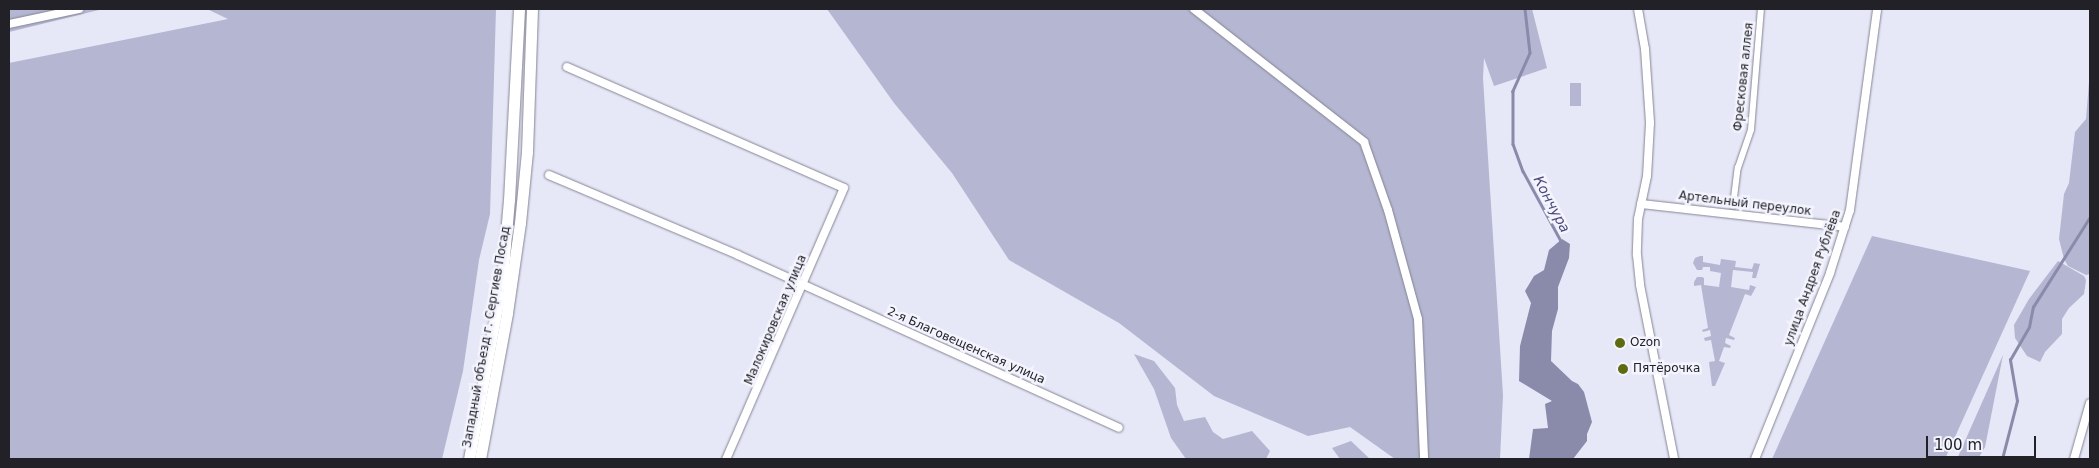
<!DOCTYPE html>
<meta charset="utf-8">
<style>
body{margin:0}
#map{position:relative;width:2099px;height:468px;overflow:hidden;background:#e6e7f7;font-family:"DejaVu Sans",sans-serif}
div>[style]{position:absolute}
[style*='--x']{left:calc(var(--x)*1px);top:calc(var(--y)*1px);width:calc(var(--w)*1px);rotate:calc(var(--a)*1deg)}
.green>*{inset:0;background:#b5b6d2;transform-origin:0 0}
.water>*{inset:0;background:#8a8bab}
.stream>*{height:2.5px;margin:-1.25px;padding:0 1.25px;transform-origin:1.25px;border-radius:1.25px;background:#8a8bab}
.roads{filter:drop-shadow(0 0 1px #848594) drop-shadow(0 0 1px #848594)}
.pedestrian>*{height:5.5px;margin:-2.75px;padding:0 2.75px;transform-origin:2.75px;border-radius:2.75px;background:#fff}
.minor>*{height:8px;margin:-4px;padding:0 4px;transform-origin:4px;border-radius:4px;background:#fff}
.primary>*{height:11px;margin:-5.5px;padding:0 5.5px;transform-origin:5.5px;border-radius:5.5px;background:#fff}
.dots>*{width:14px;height:14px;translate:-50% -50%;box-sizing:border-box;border:2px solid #f4f4fe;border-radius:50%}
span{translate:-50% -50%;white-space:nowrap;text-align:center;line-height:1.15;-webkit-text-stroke:5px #f4f4fe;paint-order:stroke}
.street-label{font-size:12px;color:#212127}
.poi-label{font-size:12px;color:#212127}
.left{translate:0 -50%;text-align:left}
.water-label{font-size:14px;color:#4b4a7a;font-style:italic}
.frame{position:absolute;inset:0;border:10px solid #212127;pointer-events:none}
.scale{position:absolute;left:1926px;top:436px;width:110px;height:22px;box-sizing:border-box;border:2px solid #212127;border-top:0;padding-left:6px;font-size:15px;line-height:18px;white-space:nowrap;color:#212127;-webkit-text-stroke:4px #f4f4fe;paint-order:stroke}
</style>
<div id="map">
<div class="green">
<i style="clip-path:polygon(9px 9px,103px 9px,9px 32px)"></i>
<i style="clip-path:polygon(207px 9px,496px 9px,490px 214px,479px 260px,463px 371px,442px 459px,9px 459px,9px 63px,228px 19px)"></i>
<i style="clip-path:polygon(827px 9px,1532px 9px,1547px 68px,1494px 86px,1484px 58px,1483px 78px,1503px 395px,1500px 459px,1395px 459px,1350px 427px,1308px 436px,1214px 396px,1119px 323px,1009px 260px,952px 173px,894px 103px)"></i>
<i style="clip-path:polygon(2090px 70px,2090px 274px,2086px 275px,2068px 266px,2064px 259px,2059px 239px,2064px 194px,2069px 183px,2075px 132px,2086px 119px)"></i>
<i style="left:1570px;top:83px;width:11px;height:23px"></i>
<i style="clip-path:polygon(1872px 236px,2030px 271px,1945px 459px,1772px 459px)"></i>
<i style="clip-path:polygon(1700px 256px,1703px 256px,1703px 262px,1720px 265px,1721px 259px,1736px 261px,1735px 267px,1752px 269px,1754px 263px,1760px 264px,1756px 278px,1752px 278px,1753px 272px,1733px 270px,1731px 287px,1749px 290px,1750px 285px,1756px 287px,1751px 296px,1745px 294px,1729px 335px,1735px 338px,1734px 340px,1726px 338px,1725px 343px,1731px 346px,1730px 348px,1724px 347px,1719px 361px,1725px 363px,1715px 386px,1712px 386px,1709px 362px,1715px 361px,1711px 340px,1705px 341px,1704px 338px,1711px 336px,1710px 330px,1703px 332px,1702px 330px,1708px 328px,1701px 285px,1694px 286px,1694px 282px,1697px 277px,1702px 277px,1704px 278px,1704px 285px,1719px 287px,1721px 273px,1710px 271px,1710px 267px,1703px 267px,1702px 270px,1697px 270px,1693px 263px,1695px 258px)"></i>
<i style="clip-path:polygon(2058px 261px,2084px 276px,2086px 280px,2084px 294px,2069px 308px,2062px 319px,2062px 334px,2045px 352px,2040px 362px,2027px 356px,2015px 338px,2014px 325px,2029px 299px)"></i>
<i style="clip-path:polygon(1134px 354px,1154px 361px,1175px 388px,1177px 405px,1184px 421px,1205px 417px,1213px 432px,1223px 439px,1252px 431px,1270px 451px,1266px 459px,1186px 459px,1171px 438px,1154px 389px)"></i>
<i style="clip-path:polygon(2003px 355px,1985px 447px,1978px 459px,1957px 459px)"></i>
<i style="clip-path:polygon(1351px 441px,1370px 459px,1340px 459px,1332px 448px)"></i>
</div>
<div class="water">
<i style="clip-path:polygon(1562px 239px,1570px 244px,1569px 258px,1558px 287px,1558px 309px,1552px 331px,1551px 361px,1572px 381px,1578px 384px,1584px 392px,1592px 422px,1587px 434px,1587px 441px,1573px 459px,1529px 459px,1533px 429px,1548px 428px,1545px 404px,1552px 401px,1519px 381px,1520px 346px,1531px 303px,1525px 291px,1534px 276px,1544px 270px,1549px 250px)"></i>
</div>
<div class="stream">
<i style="--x:1525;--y:9;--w:44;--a:83.5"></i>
<i style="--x:1530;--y:53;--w:42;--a:114.1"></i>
<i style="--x:1513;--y:91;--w:53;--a:90"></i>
<i style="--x:1513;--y:144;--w:29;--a:70"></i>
<i style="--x:1523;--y:171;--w:80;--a:61.5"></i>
<i style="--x:2002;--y:459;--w:60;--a:-75.5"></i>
<i style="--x:2017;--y:401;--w:42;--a:-99.7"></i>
<i style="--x:2010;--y:360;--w:38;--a:-60"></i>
<i style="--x:2029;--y:327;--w:20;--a:-79"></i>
<i style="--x:2033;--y:307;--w:107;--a:-57.7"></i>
</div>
<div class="roads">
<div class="pedestrian">
<i style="--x:1733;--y:206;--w:38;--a:-83"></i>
<i style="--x:1738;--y:168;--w:40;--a:-71.1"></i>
<i style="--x:1751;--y:130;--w:121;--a:-85.3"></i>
</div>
<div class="minor">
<i style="--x:1194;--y:9;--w:216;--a:38"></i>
<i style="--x:1364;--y:142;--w:72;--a:70.6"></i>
<i style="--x:1388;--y:210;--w:113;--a:74.6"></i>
<i style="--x:1418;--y:319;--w:140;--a:87.5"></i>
<i style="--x:1638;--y:9;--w:41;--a:80.1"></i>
<i style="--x:1645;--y:49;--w:74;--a:86.1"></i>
<i style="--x:1650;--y:123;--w:53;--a:93.2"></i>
<i style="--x:1647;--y:176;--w:44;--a:101.8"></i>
<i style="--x:1638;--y:219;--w:36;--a:92"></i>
<i style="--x:1637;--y:255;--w:30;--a:84"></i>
<i style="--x:1640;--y:285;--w:177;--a:78.9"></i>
<i style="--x:9;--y:24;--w:72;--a:-12.1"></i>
<i style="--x:567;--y:67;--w:302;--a:23.6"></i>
<i style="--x:844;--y:188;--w:296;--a:113.5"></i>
<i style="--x:549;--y:175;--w:205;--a:22.9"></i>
<i style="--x:738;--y:255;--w:418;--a:24.4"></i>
<i style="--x:1641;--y:204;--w:205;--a:6.4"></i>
<i style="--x:1755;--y:459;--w:201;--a:-68"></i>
<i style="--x:1830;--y:273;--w:66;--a:-72.4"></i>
<i style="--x:1850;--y:210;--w:203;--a:-82.3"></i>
<i style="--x:2074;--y:459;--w:58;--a:-74.1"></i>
</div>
<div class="primary">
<i style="--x:469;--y:459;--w:181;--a:-79.5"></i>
<i style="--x:502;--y:281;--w:81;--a:-85.1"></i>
<i style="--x:509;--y:200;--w:191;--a:-87"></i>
<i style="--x:480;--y:459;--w:148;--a:-79.5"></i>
<i style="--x:507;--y:313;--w:91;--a:-81.8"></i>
<i style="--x:520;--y:223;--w:71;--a:-84.4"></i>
<i style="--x:527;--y:152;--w:143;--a:-88"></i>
</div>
</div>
<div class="dots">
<i style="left:1620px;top:343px;background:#5f6b13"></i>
<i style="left:1623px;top:369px;background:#5f6b13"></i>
</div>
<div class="street-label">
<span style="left:1744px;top:77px;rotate:-84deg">Фресковая аллея</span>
<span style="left:1745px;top:204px;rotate:7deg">Артельный переулок</span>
<span style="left:1813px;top:278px;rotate:-70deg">улица Андрея Рублёва</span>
<span style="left:776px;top:320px;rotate:-67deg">Малокировская улица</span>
<span style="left:487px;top:337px;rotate:-80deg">Западный объезд г. Сергиев Посад</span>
<span style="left:966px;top:346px;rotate:24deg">2-я Благовещенская улица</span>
</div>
<div class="poi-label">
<span class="left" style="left:1630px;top:343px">Ozon</span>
<span class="left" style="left:1633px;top:369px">Пятёрочка</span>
</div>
<div class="water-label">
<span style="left:1552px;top:204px;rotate:62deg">Кончура</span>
</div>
<div class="frame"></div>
<div class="scale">100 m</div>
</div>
